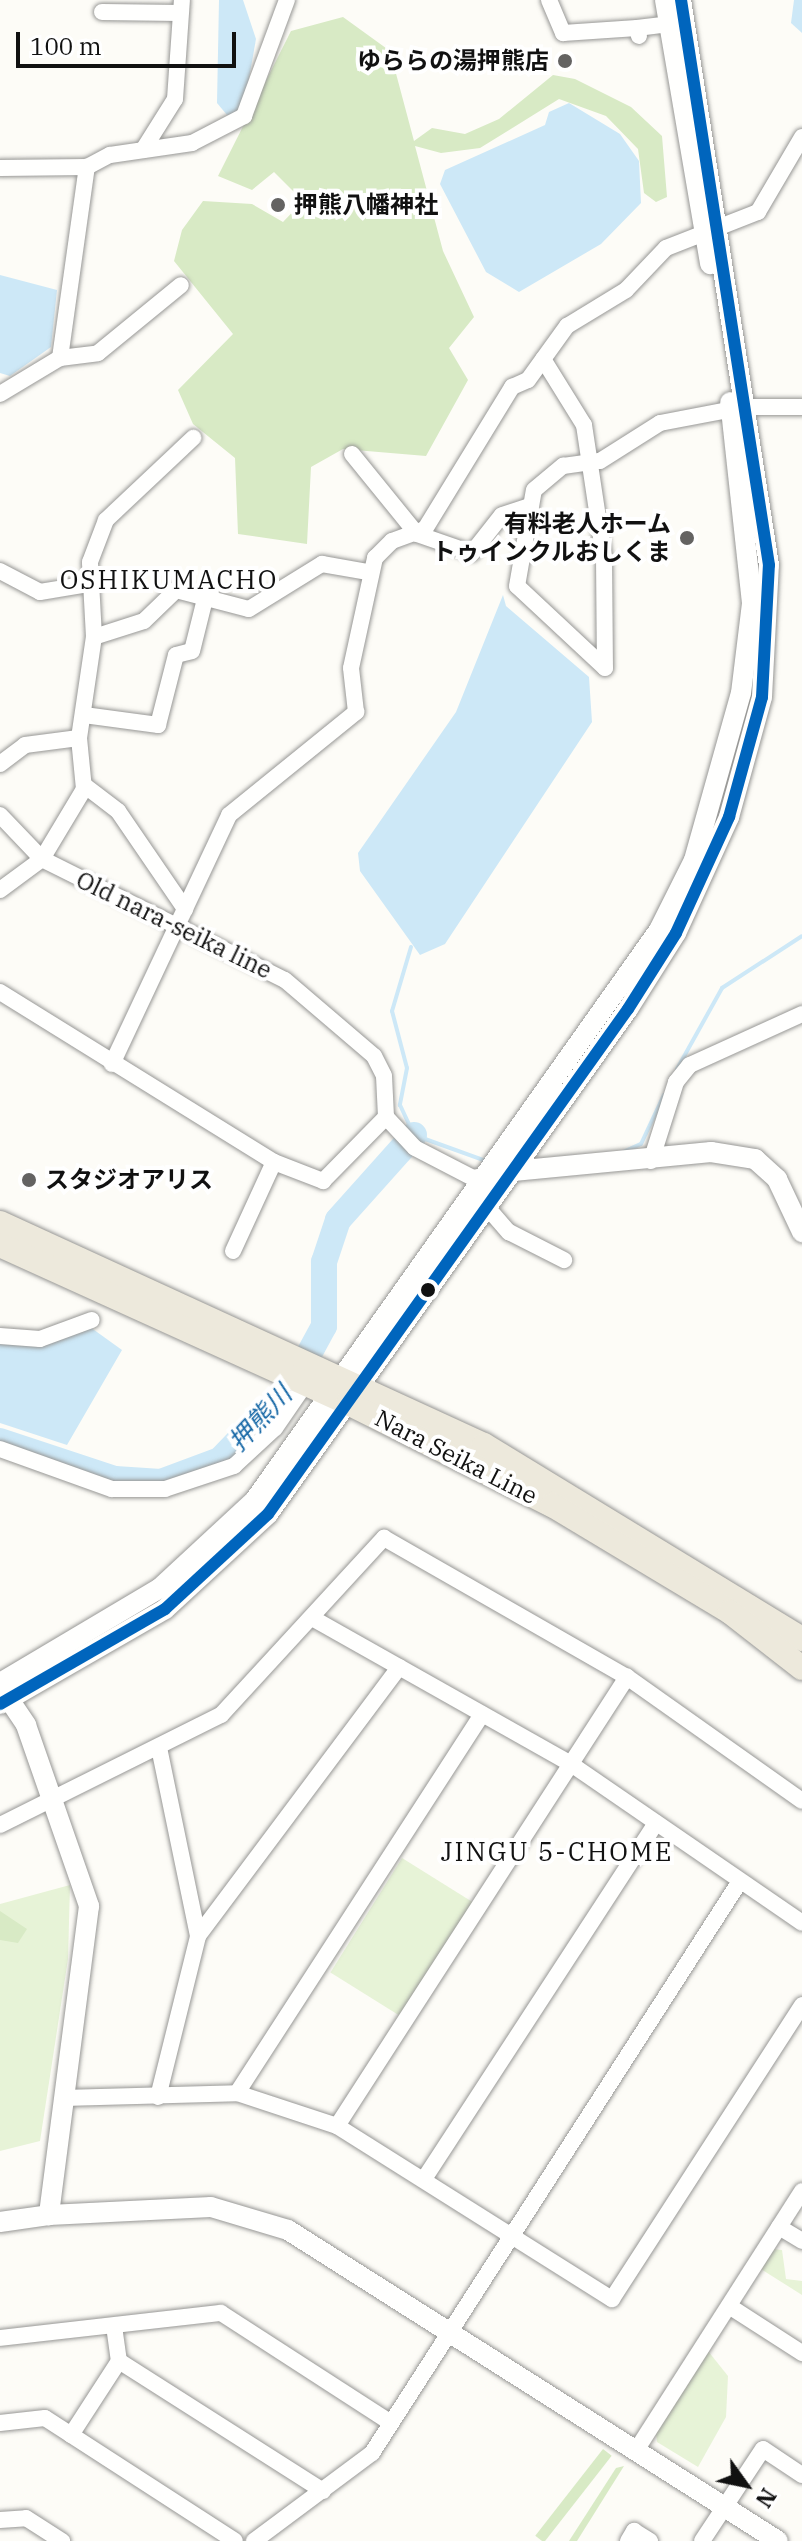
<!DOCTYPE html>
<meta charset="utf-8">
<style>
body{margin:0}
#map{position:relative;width:802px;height:2541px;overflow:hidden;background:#fdfcf7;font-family:"IBM Plex Serif","Noto Sans JP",serif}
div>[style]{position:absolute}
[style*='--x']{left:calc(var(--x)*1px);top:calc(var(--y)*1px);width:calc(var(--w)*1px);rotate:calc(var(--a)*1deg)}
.green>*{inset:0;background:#e7f3d7;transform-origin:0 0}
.forest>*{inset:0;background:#d8eac5;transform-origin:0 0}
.water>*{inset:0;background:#cde8f7}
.stream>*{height:4px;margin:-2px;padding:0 2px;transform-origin:2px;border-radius:2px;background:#cde8f7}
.river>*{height:26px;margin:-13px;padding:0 13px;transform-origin:13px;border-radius:13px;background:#cde8f7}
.roads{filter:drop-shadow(0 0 2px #979795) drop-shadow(0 0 2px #979795)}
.minor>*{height:16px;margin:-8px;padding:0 8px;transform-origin:8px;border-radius:8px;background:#fffffe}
.tertiary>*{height:20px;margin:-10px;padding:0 10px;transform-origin:10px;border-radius:10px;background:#fffffe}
.primary>*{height:24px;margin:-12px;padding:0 12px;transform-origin:12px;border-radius:12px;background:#ede9dc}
.bus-1>*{height:12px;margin:-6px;padding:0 6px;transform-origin:6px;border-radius:6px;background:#0065bd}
.dots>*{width:22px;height:22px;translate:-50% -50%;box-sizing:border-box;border:4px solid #fff;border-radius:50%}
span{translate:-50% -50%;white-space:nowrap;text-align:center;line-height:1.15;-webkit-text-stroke:8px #fff;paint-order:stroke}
.poi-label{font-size:24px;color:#111;font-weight:700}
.right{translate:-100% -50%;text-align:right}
.left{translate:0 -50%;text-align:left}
.street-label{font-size:24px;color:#111}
.neighbourhood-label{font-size:26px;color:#111;letter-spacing:2px}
.water-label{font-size:26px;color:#1768a6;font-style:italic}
.north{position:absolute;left:706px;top:2445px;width:80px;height:80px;-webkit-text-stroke:6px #fff;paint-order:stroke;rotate:123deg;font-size:22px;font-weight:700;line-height:32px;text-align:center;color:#111}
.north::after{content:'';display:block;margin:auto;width:28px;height:36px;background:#111;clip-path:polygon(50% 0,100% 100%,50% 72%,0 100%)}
.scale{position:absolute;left:16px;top:32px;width:220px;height:36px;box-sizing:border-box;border:4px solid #111;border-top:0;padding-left:10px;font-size:24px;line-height:28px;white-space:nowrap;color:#111;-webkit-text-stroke:6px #fff;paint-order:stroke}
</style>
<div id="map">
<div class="green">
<i style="left:402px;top:1858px;width:85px;height:135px;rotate:32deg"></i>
<i style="clip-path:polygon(70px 1885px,68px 1959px,40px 2141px,0 2151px,0 1904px)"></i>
<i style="clip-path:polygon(774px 2249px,782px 2250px,786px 2279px,802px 2281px,802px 2295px,761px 2269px)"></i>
<i style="clip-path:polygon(708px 2351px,728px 2376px,726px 2417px,698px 2467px,657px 2442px,656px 2433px)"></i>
</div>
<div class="forest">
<i style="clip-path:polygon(343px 17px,390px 51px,414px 141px,432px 128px,465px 134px,499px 119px,553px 75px,575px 79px,631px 107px,662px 136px,667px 197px,656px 202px,644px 193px,638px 149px,606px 116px,559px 99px,480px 148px,441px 153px,415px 146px,443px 251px,474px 317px,449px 348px,468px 380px,426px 456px,343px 449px,311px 467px,307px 544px,238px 534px,235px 458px,193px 424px,178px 390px,233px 334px,174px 261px,182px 230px,203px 201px,252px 204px,283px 222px,303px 201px,274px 172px,252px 190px,218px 176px,291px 31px)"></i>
<i style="clip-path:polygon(0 1911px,27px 1929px,18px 1943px,0 1940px)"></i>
<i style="left:603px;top:2449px;width:11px;height:110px;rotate:38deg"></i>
<i style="clip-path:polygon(624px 2466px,577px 2541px,569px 2541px,616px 2468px)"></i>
</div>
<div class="water">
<i style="clip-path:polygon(219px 0,243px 0,256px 39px,246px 95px,239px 113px,227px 115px,217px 103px)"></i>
<i style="clip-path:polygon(794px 0,802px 0,802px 33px,791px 23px)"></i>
<i style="clip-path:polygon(569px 103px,620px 134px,639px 161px,641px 203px,601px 244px,519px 292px,486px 272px,440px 184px,445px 170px,545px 125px,549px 112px)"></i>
<i style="clip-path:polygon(0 275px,57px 290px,51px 347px,10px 376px,0 373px)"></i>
<i style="clip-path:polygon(503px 595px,506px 606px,589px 677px,592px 722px,445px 944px,420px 955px,360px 871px,358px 853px,456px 712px)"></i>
<i style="clip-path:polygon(90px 1327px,122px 1350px,67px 1445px,0 1423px,0 1341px,43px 1345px)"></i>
</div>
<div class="stream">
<i style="--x:411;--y:947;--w:67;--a:106.5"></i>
<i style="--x:392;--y:1011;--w:59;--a:75.3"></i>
<i style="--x:407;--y:1068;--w:38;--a:101"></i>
<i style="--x:400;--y:1105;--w:33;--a:65"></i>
<i style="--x:414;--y:1135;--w:77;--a:19.9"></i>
<i style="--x:677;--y:1069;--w:93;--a:-60.9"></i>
<i style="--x:722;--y:988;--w:95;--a:-33"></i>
<i style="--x:625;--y:1151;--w:17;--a:-24"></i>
<i style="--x:641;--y:1144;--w:54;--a:-64.9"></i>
</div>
<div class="river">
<i style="--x:0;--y:1441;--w:121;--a:18.3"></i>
<i style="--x:115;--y:1479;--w:46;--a:3.7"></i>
<i style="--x:161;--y:1482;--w:63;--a:-20.4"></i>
<i style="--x:220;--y:1460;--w:104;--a:-46.2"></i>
<i style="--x:292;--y:1385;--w:67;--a:-61.5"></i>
<i style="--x:324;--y:1326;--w:64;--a:-90"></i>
<i style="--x:324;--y:1262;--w:44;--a:-71.6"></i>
<i style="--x:338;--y:1220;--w:114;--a:-48.2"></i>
</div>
<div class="roads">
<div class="minor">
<i style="--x:549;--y:0;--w:36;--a:67"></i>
<i style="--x:563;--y:33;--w:74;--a:-3.9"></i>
<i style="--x:102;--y:12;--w:78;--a:0.7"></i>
<i style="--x:639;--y:36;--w:8;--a:-104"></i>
<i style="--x:637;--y:28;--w:32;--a:-7"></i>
<i style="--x:143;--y:150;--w:60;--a:-57.9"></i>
<i style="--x:175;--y:99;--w:99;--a:-86"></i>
<i style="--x:0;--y:168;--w:87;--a:-0.7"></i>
<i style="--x:87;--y:167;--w:26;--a:-28"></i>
<i style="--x:110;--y:155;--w:83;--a:-8.3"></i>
<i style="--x:192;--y:143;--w:59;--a:-27.4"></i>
<i style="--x:244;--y:116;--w:124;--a:-69.7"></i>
<i style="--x:60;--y:358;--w:38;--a:-7"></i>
<i style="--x:98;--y:353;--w:107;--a:-39.3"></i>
<i style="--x:543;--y:359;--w:78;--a:58.2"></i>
<i style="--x:584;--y:425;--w:134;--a:81.4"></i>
<i style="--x:604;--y:557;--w:111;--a:89.5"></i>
<i style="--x:0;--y:394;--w:70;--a:-31"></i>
<i style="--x:60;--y:358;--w:193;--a:-82"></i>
<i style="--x:352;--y:454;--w:103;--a:50.9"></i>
<i style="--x:417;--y:534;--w:58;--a:19.1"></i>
<i style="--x:472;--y:553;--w:48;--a:-51.7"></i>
<i style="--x:502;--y:515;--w:28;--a:-18"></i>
<i style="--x:0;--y:571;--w:45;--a:27.7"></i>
<i style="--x:40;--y:592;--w:50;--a:-9.3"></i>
<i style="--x:94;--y:637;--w:75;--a:-93.1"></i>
<i style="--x:90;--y:562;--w:45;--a:-69.1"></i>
<i style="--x:106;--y:520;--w:120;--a:-43.3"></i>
<i style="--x:605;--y:668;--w:120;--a:-137"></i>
<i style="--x:517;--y:586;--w:97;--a:-80"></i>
<i style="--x:534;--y:490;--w:38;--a:-40"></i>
<i style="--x:563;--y:466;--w:37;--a:-8"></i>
<i style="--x:600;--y:461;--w:71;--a:-32.3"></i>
<i style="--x:660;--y:423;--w:86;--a:-10.8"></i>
<i style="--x:744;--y:407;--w:58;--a:0"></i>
<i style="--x:84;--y:715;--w:75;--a:7.7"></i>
<i style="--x:158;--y:725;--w:72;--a:-75.6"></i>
<i style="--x:176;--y:655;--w:16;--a:-14"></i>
<i style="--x:192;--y:651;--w:54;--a:-76"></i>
<i style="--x:0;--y:764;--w:31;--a:-37"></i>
<i style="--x:25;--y:745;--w:54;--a:-7.4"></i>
<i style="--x:84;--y:785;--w:43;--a:37.4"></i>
<i style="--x:118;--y:811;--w:119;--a:55.6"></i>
<i style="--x:0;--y:815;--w:61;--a:46.3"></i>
<i style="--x:42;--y:859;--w:271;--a:26.5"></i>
<i style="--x:285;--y:980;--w:117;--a:40.5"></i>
<i style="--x:374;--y:1056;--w:22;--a:63"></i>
<i style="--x:384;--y:1076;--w:41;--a:87.2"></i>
<i style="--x:386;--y:1117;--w:42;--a:46.9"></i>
<i style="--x:415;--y:1148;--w:65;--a:27.3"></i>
<i style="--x:473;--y:1178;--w:14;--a:-12"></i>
<i style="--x:0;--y:890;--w:52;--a:-36.4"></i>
<i style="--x:42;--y:859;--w:82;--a:-59"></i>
<i style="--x:84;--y:789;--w:51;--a:-95.6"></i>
<i style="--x:79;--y:738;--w:102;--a:-81.6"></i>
<i style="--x:94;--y:637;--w:52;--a:-17.7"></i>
<i style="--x:144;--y:621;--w:45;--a:-44.1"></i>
<i style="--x:176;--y:590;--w:75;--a:14.6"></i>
<i style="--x:249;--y:609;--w:86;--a:-31.7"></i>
<i style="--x:322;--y:564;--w:47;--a:9.9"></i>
<i style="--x:0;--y:992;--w:322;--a:31.8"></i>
<i style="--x:112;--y:1064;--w:275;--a:-64.8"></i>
<i style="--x:229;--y:815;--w:164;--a:-39"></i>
<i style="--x:356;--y:712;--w:44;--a:-96.5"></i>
<i style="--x:351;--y:668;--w:113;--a:-77.7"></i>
<i style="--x:375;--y:558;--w:24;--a:-45"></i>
<i style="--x:392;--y:541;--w:35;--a:-20"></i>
<i style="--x:425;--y:529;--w:167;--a:-58.5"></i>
<i style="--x:512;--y:387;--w:17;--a:-24"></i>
<i style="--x:528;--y:380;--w:67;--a:-54.2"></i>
<i style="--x:567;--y:326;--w:69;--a:-31.4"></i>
<i style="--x:626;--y:290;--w:58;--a:-46.4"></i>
<i style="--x:666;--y:248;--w:99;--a:-21.4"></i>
<i style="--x:758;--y:212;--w:87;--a:-59.6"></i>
<i style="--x:651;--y:1161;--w:83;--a:-72.4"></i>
<i style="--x:676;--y:1082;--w:22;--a:-51"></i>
<i style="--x:690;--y:1065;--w:123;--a:-24.5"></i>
<i style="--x:486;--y:1206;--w:35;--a:49"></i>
<i style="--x:509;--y:1232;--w:62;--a:27"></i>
<i style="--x:233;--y:1251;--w:98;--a:-65.3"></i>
<i style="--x:274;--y:1162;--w:53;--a:21.2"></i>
<i style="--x:323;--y:1181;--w:90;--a:-45.5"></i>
<i style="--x:0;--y:1336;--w:40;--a:4.3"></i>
<i style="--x:40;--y:1339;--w:55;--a:-20.1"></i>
<i style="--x:0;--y:1449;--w:119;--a:19.7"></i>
<i style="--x:112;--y:1489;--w:53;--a:0"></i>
<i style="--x:165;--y:1489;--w:73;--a:-18.4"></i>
<i style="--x:234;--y:1466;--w:56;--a:-42.8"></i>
<i style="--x:275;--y:1428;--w:51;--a:-55.4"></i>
<i style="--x:312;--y:1618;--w:297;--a:29.4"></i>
<i style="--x:571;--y:1764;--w:280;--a:34.5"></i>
<i style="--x:0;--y:1825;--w:247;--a:-26.5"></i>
<i style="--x:221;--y:1715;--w:241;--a:-47.4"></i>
<i style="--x:384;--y:1538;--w:280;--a:29.8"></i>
<i style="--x:627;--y:1677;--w:214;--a:35.3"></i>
<i style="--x:198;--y:1936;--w:336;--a:-53.2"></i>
<i style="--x:237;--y:2093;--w:451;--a:-57.1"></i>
<i style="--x:158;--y:2097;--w:166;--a:-76"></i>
<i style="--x:198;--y:1936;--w:192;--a:-101.7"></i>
<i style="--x:63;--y:2098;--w:174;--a:-1.6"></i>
<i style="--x:237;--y:2093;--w:105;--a:18.3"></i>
<i style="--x:337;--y:2126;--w:325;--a:32.2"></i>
<i style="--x:612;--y:2299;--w:350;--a:-57.1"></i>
<i style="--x:337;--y:2126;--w:535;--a:-57.14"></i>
<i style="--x:424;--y:2179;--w:425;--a:-56.9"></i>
<i style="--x:779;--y:2227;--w:27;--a:31"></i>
<i style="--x:729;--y:2306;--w:87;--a:32.8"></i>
<i style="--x:114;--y:2326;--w:35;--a:82"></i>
<i style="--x:119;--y:2361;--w:242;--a:32.5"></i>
<i style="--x:0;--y:2338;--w:222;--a:-6.5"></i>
<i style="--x:221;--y:2313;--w:202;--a:32.9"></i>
<i style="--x:0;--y:2423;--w:45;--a:-6.3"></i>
<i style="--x:45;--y:2418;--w:226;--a:32.9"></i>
<i style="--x:71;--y:2435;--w:88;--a:-57"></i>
<i style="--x:637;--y:2449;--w:306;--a:-57.4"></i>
<i style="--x:0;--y:2520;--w:26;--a:-4"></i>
<i style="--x:26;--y:2518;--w:43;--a:32.6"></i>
<i style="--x:254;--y:2541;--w:147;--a:-36.7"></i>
<i style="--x:372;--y:2453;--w:680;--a:-57.24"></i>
<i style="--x:628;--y:2541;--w:12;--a:-59"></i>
<i style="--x:634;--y:2531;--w:19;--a:32"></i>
<i style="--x:702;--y:2541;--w:110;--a:-56.5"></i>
<i style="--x:763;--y:2449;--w:47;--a:33.7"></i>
</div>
<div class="tertiary">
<i style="--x:665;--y:0;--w:268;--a:80.3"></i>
<i style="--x:503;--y:1172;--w:209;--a:-5.5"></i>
<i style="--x:711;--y:1152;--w:45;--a:9"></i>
<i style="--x:755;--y:1159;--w:30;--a:42"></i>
<i style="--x:777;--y:1179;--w:59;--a:64.7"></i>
<i style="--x:0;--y:1683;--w:186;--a:-30.7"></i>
<i style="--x:160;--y:1588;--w:129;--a:-42.8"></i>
<i style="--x:255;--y:1500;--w:699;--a:-54.67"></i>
<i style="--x:659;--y:930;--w:78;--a:-63.4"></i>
<i style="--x:694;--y:860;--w:173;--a:-74.3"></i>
<i style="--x:741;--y:693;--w:91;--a:-83"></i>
<i style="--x:752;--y:603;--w:202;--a:-96.2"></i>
<i style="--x:4;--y:1692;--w:40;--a:56"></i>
<i style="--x:26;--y:1725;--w:192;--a:70.8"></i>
<i style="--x:89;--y:1906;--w:312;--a:97.4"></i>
<i style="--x:49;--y:2215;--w:162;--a:-2.8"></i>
<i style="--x:211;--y:2207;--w:80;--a:16.6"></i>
<i style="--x:288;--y:2230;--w:580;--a:32.4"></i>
<i style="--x:0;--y:1704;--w:190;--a:-29.9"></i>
<i style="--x:165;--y:1609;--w:140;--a:-42.7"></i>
<i style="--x:268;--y:1514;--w:620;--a:-54.52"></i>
<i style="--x:628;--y:1009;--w:90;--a:-57.7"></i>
<i style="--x:676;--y:933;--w:128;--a:-65.4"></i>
<i style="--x:729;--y:817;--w:124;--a:-74.6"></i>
<i style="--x:762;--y:697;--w:132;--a:-87"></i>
<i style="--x:769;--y:565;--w:572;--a:-98.85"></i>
<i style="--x:0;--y:2222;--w:49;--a:-8.1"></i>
</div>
<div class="primary">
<i style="--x:0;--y:1223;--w:532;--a:24.64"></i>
<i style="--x:484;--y:1445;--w:373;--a:31.4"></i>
<i style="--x:0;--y:1245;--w:382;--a:24.4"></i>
<i style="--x:348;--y:1403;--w:228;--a:26.6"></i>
<i style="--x:552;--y:1505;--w:208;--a:31"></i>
<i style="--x:730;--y:1612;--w:91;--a:37.9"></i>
</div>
</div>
<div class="bus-1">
<i style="--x:0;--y:1704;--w:190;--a:-29.9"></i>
<i style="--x:165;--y:1609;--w:140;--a:-42.7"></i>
<i style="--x:268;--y:1514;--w:620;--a:-54.52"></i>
<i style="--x:628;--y:1009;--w:90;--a:-57.7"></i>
<i style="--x:676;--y:933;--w:128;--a:-65.4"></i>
<i style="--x:729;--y:817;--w:124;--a:-74.6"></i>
<i style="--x:762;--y:697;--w:132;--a:-87"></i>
<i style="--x:769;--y:565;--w:572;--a:-98.85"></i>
</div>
<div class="dots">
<i style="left:565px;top:61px;background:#646362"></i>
<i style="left:278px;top:205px;background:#646362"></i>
<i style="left:687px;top:538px;background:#646362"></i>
<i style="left:29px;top:1180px;background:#646362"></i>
<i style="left:428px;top:1290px;background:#111"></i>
</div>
<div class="poi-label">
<span class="right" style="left:549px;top:61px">ゆららの湯押熊店</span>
<span class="left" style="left:294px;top:205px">押熊八幡神社</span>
<span class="right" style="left:671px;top:538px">有料老人ホーム<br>トゥインクルおしくま</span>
<span class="left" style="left:45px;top:1180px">スタジオアリス</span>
</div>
<div class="street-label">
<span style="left:174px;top:925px;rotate:26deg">Old nara-seika line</span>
<span style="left:456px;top:1457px;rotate:27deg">Nara Seika Line</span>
</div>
<div class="neighbourhood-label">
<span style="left:169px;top:580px">OSHIKUMACHO</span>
<span style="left:557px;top:1852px">JINGU 5-CHOME</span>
</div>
<div class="water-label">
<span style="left:260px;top:1418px;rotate:-47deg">押熊川</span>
</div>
<div class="north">N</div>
<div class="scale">100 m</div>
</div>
